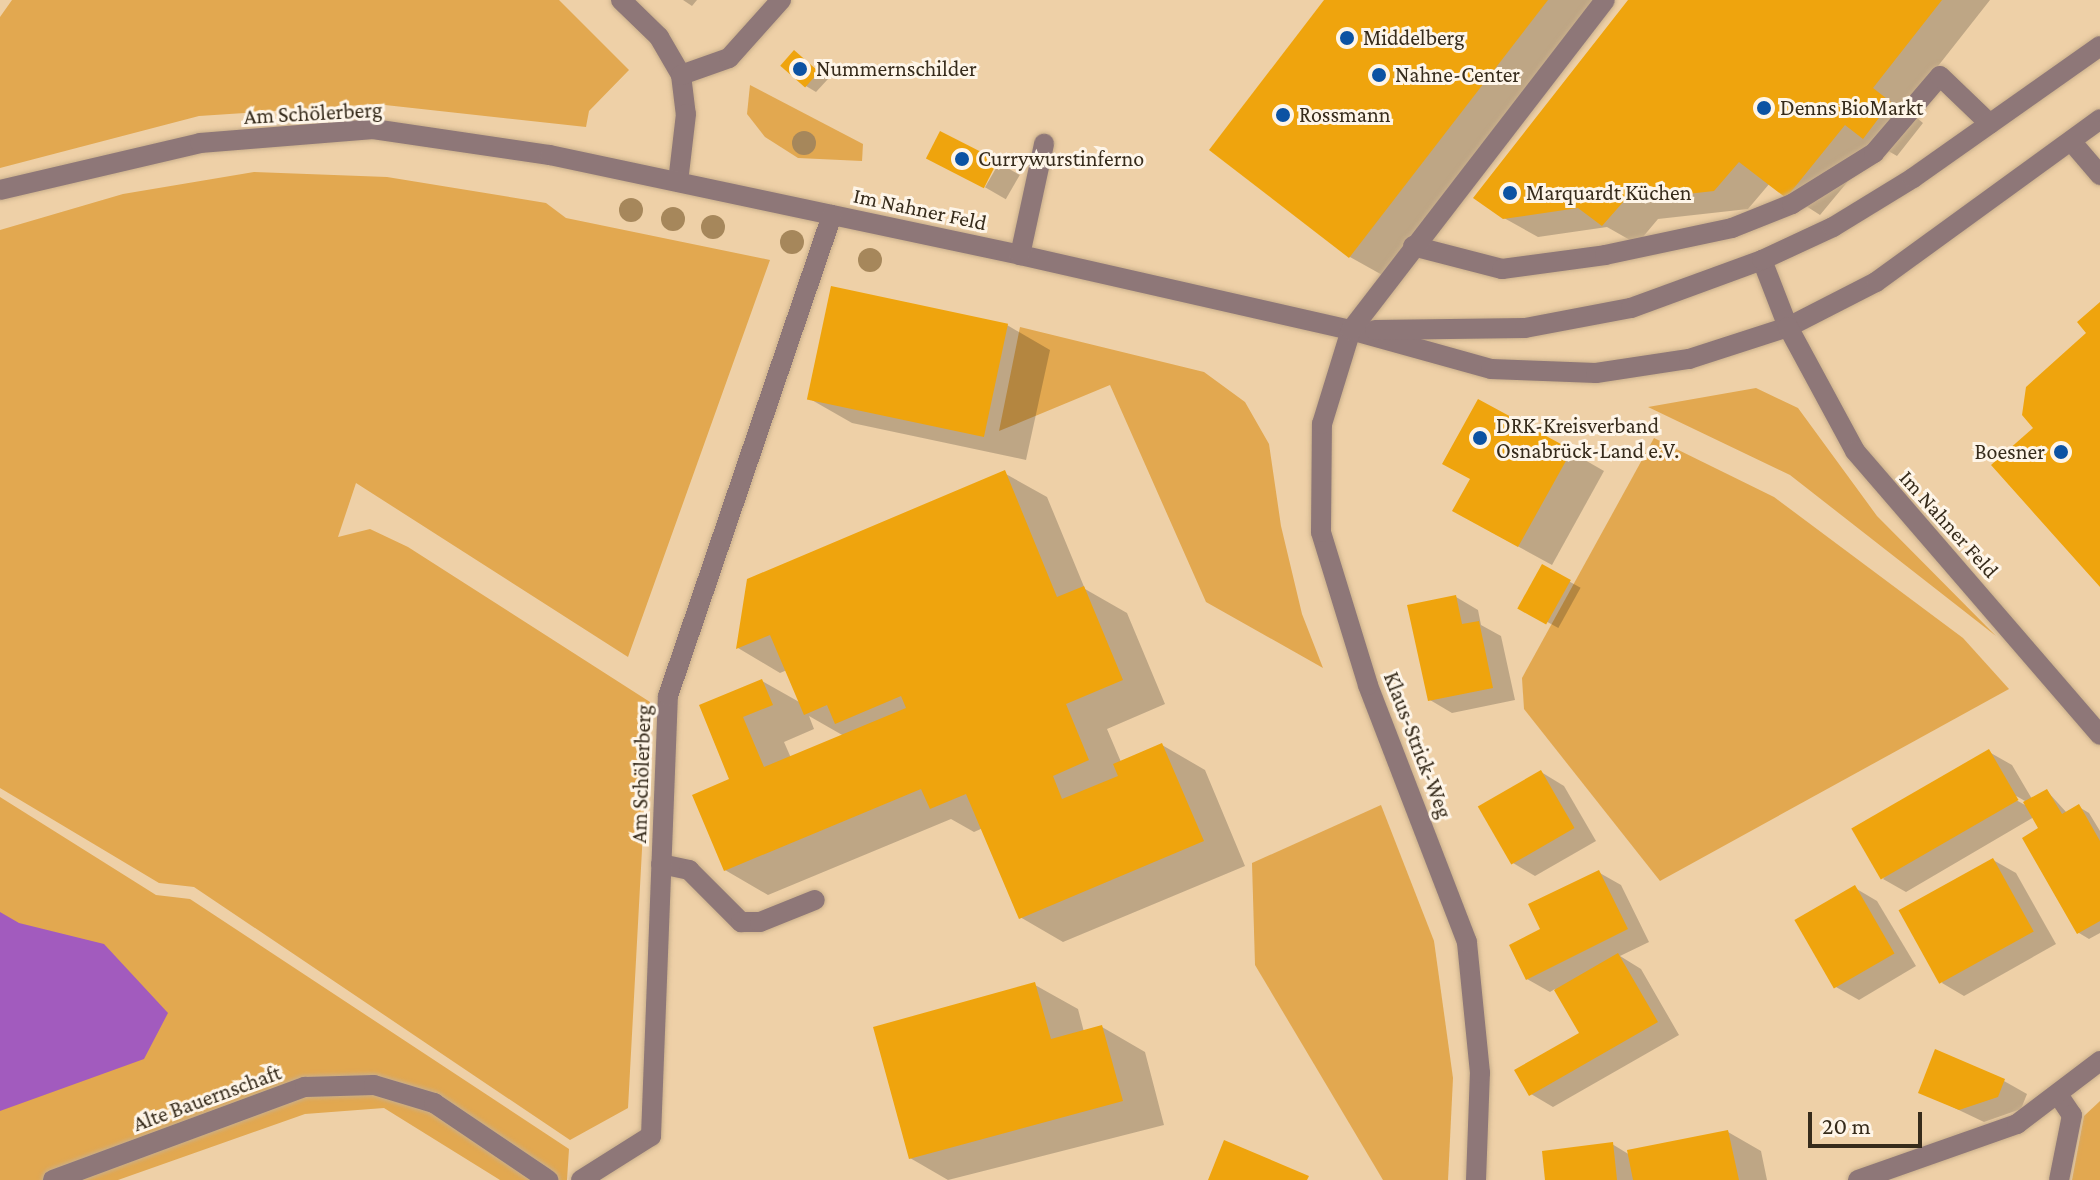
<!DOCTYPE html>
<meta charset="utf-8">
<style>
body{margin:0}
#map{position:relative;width:2100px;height:1180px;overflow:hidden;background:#eed0a7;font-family:"Crimson Pro",serif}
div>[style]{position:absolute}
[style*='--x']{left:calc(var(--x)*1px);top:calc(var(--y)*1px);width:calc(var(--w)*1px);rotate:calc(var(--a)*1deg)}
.green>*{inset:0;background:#e2a850}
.water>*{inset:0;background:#a25bbe}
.shadow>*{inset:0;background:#0003;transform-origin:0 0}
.building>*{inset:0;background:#efa40d;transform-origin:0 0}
.roads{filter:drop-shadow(0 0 2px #c9af8b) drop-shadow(0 0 2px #c9af8b)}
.minor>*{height:20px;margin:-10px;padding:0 10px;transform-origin:10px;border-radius:10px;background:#8e7778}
.trees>*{width:24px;height:24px;margin:-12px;border-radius:50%;background:#a6875b}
.dots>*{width:22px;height:22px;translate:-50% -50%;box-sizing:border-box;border:4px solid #fef5e8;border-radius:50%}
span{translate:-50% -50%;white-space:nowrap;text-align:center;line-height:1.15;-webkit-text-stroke:6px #fef5e8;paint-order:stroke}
.poi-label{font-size:22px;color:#362b1b}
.left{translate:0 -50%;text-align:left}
.right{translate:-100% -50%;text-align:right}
.street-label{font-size:22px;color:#362b1b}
.scale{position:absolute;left:1808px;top:1112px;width:114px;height:36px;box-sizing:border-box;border:4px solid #362b1b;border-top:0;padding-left:10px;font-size:24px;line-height:28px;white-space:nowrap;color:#362b1b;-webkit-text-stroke:6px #fef5e8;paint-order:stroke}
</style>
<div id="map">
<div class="green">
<i style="clip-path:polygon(12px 0,559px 0,629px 70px,589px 111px,586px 127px,376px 104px,199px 116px,0 168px,0 17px)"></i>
<i style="clip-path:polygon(750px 85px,863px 144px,862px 161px,798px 158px,765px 137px,747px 114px)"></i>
<i style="clip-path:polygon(254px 172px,387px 177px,546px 203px,566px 218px,770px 260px,628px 657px,356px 483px,338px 537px,370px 529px,408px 547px,650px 702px,628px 1108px,570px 1140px,194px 887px,159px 883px,0 788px,0 230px,123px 194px)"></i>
<i style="clip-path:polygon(1020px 327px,1204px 372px,1245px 402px,1269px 444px,1281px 526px,1302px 614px,1323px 668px,1206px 602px,1110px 385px,999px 431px)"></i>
<i style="clip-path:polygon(1756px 388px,1798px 408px,1877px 516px,1996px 636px,1790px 475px,1648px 407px)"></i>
<i style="clip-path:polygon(1654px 438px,1774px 497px,1963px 638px,2009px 689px,1660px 881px,1524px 709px,1522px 678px)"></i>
<i style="clip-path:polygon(0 797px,156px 895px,190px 899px,569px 1149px,567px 1180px,500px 1180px,384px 1108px,305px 1114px,118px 1180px,0 1180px)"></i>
<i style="clip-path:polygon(1381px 805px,1434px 941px,1453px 1078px,1448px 1180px,1383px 1180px,1255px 965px,1252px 863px)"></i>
<i style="clip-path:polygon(2100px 1101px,2100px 1180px,2072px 1180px,2084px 1116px)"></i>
</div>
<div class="water">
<i style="clip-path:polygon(0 912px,19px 923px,104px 944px,168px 1013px,144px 1059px,0 1111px)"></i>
</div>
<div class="shadow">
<i style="clip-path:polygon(683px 0,697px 0,692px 6px)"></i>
<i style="clip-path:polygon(1327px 0,1610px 0,1393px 281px,1350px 257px,1212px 150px)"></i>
<i style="clip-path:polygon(1630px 0,1990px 0,1905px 108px,1923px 123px,1897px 156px,1878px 145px,1820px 215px,1770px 183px,1748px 209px,1658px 219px,1637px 244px,1607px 227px,1538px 237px,1504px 218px)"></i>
<i style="clip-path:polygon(795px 53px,828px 79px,816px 92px,806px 86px)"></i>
<i style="left:999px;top:163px;width:24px;height:28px;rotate:30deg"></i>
<i style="clip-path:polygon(1007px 325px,1050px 350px,1026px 460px,852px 423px,810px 399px)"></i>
<i style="clip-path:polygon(1571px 452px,1604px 471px,1552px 565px,1488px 530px)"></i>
<i style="clip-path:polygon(evenodd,1004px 473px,1047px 497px,1085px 589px,1127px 613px,1165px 704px,1107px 729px,1121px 762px,1162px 745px,1205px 770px,1245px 866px,1063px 942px,1020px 917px,983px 828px,974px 832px,951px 819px,768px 895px,725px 870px,732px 780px,701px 706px,762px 681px,801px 703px,787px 670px,780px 673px,738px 648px,749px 580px,1004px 473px,809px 716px,844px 736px,791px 758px,784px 742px,814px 729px,809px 716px)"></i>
<i style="left:1543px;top:567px;width:43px;height:46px;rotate:29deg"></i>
<i style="clip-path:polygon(1456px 597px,1478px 610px,1481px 625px,1501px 636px,1515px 700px,1452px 713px,1430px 700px)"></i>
<i style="clip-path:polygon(evenodd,1989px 752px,2012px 765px,2032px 799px,2047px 791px,2067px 813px,2079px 807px,2089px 813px,2100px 831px,2100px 933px,2089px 939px,2079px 933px,2034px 817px,1906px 892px,1883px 879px,1989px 752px,2011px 793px,2025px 801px,2025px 805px,2009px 796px,2011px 793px)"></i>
<i style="clip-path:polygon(1541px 772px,1564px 786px,1596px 841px,1535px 876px,1513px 863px)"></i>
<i style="clip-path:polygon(1993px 860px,2016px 873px,2056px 944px,1964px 996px,1942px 983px)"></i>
<i style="clip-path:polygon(1598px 872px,1621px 885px,1649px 942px,1620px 956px,1641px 969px,1679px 1035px,1553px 1107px,1531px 1094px,1581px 1034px,1555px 989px,1550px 992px,1527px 979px,1543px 930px)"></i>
<i style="clip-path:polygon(1855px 888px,1877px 901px,1916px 966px,1859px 1000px,1836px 987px)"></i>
<i style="clip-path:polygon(1035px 985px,1078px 1009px,1084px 1032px,1102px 1027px,1145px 1052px,1164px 1125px,948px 1180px,910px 1158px)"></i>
<i style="clip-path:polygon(2004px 1081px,2027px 1094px,2021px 1109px,1984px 1122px,1921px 1092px)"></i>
<i style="clip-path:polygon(1728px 1132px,1761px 1151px,1767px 1180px,1547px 1180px,1612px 1144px,1630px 1155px)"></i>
</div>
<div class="building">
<i style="clip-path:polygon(1324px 0,1548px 0,1349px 258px,1209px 150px)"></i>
<i style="clip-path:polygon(1628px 0,1942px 0,1873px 88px,1891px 102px,1863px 139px,1845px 125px,1786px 198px,1739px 162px,1714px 191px,1624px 201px,1602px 226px,1578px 208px,1503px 219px,1473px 198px)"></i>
<i style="left:794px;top:50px;width:33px;height:21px;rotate:41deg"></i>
<i style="left:940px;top:131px;width:65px;height:31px;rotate:27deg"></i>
<i style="left:831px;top:286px;width:181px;height:116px;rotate:12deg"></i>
<i style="clip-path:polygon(2100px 302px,2100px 587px,1991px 465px,2033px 428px,2022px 415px,2026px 387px,2086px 333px,2077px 322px)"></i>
<i style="clip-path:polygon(1478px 399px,1572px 450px,1518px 547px,1452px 511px,1470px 479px,1442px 464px)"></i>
<i style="clip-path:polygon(1005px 470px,1057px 597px,1084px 586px,1123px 680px,1066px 704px,1089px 760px,1053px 776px,1062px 799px,1118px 776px,1113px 764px,1162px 743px,1204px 841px,1019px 919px,966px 794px,930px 809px,921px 789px,724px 871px,692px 795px,729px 779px,699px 705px,762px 679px,773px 705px,743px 717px,764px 767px,906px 708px,901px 696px,835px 724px,827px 705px,804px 715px,770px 635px,736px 649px,747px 579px)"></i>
<i style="left:1542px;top:564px;width:33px;height:51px;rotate:29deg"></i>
<i style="clip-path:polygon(1456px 595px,1462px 624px,1479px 621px,1493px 688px,1428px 701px,1407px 605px)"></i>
<i style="left:1989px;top:749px;width:59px;height:159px;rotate:60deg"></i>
<i style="left:1541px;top:770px;width:67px;height:73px;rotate:60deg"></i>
<i style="clip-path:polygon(2047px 789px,2062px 814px,2079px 804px,2100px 841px,2100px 921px,2077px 934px,2022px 838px,2038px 828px,2023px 802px)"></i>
<i style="left:1993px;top:858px;width:84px;height:108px;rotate:61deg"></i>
<i style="clip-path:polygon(1599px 870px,1628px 929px,1526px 980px,1509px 945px,1540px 929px,1528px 904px)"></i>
<i style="left:1855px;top:885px;width:79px;height:70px;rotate:60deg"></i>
<i style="clip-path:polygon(1618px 953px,1658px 1022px,1529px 1096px,1514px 1070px,1579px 1033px,1554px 990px)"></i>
<i style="clip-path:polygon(1035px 982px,1051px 1039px,1102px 1025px,1123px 1101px,909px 1159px,873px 1027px)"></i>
<i style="clip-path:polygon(1935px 1049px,2005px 1079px,1998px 1097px,1959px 1110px,1918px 1093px)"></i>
<i style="clip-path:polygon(1728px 1130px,1739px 1180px,1633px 1180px,1627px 1150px)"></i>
<i style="clip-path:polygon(1224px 1140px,1309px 1176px,1307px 1180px,1208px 1180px)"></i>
<i style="clip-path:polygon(1613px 1142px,1617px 1180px,1545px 1180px,1542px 1151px)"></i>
</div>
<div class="roads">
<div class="minor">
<i style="--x:621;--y:0;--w:53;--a:44.2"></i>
<i style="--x:659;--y:37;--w:44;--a:59.9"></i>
<i style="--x:681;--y:75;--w:39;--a:83"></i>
<i style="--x:686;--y:114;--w:68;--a:96.7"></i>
<i style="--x:681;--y:75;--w:51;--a:-19.5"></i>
<i style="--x:729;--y:58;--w:78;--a:-48.1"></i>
<i style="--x:2071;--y:141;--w:45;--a:49.5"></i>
<i style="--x:0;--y:190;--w:205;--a:-13.2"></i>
<i style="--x:200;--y:143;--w:174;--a:-4.6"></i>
<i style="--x:373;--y:129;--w:179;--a:8.4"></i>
<i style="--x:550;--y:155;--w:481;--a:12"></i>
<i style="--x:1020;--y:255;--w:339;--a:12.8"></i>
<i style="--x:1351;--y:330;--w:145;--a:15.6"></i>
<i style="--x:1491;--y:369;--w:105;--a:2.2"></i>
<i style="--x:1596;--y:373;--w:94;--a:-8.6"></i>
<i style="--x:1689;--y:359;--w:104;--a:-17.9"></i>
<i style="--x:1788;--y:327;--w:99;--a:-27.1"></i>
<i style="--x:1876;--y:282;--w:277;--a:-36"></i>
<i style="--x:1413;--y:246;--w:92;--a:14.5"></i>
<i style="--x:1502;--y:269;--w:104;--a:-7.7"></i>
<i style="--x:1605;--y:255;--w:130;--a:-12"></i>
<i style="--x:1732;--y:228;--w:65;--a:-21.8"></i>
<i style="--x:1792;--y:204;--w:97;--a:-31.9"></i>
<i style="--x:1874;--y:153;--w:101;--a:-49.4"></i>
<i style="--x:1940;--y:76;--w:69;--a:43.8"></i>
<i style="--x:1020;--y:255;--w:114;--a:-77.8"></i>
<i style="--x:1762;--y:260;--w:72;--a:68.8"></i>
<i style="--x:1788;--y:327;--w:141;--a:61.6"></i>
<i style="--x:1855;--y:451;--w:375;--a:49.2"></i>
<i style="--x:1375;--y:330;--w:150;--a:-0.8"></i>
<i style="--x:1525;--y:328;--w:108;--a:-10.7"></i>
<i style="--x:1631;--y:308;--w:140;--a:-20.1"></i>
<i style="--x:1762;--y:260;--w:78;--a:-24.9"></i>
<i style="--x:1833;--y:227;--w:94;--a:-31.5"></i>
<i style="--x:1913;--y:178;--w:229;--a:-35.2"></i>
<i style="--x:661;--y:864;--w:29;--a:12"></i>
<i style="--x:689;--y:870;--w:74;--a:45"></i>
<i style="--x:741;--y:922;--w:19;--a:0"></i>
<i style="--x:760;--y:922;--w:59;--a:-21.8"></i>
<i style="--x:2059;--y:1096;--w:23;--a:56"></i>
<i style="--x:2072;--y:1115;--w:66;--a:101.3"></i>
<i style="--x:53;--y:1180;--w:269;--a:-20.3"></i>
<i style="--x:305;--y:1087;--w:69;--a:-1.7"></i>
<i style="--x:374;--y:1085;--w:63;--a:16.7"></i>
<i style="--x:434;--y:1103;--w:138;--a:34"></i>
<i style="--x:581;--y:1180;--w:83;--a:-32.2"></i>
<i style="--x:651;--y:1136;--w:440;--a:-87.8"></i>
<i style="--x:668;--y:696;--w:508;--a:-71.17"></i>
<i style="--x:1476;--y:1180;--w:107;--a:-87.9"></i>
<i style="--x:1480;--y:1073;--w:132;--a:-95.7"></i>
<i style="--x:1467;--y:942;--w:275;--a:-111.1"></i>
<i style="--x:1368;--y:685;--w:160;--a:-107.1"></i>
<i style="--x:1321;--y:532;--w:108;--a:-89.5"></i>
<i style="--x:1322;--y:424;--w:98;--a:-72.9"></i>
<i style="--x:1351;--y:330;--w:416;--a:-52.4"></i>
<i style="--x:1858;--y:1180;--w:169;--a:-19.4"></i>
<i style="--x:2017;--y:1124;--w:104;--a:-37.2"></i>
</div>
</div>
<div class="trees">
<i style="left:804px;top:143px"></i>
<i style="left:631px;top:210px"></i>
<i style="left:673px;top:219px"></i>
<i style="left:713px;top:227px"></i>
<i style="left:792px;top:242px"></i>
<i style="left:870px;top:260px"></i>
</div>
<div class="dots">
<i style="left:1347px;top:38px;background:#0c53a3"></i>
<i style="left:800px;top:69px;background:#0c53a3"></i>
<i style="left:1379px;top:75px;background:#0c53a3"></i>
<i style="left:1764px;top:108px;background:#0c53a3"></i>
<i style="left:1283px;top:115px;background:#0c53a3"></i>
<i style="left:962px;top:159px;background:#0c53a3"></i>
<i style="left:1510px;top:193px;background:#0c53a3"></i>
<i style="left:1480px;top:438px;background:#0c53a3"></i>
<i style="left:2061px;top:452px;background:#0c53a3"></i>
</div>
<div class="poi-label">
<span class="left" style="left:1363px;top:38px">Middelberg</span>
<span class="left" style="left:816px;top:69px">Nummernschilder</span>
<span class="left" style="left:1395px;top:75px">Nahne-Center</span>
<span class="left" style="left:1780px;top:108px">Denns BioMarkt</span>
<span class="left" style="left:1299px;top:115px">Rossmann</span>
<span class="left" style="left:978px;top:159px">Currywurstinferno</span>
<span class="left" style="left:1526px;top:193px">Marquardt Küchen</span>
<span class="left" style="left:1496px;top:438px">DRK-Kreisverband<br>Osnabrück-Land e.V.</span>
<span class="right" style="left:2045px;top:452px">Boesner</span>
</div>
<div class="street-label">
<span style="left:313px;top:113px;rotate:-3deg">Am Schölerberg</span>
<span style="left:920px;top:209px;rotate:12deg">Im Nahner Feld</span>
<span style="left:1949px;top:524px;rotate:48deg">Im Nahner Feld</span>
<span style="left:1418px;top:745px;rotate:69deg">Klaus-Strick-Weg</span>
<span style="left:641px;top:774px;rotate:-88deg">Am Schölerberg</span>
<span style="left:207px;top:1098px;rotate:-20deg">Alte Bauernschaft</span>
</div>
<div class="scale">20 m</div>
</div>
